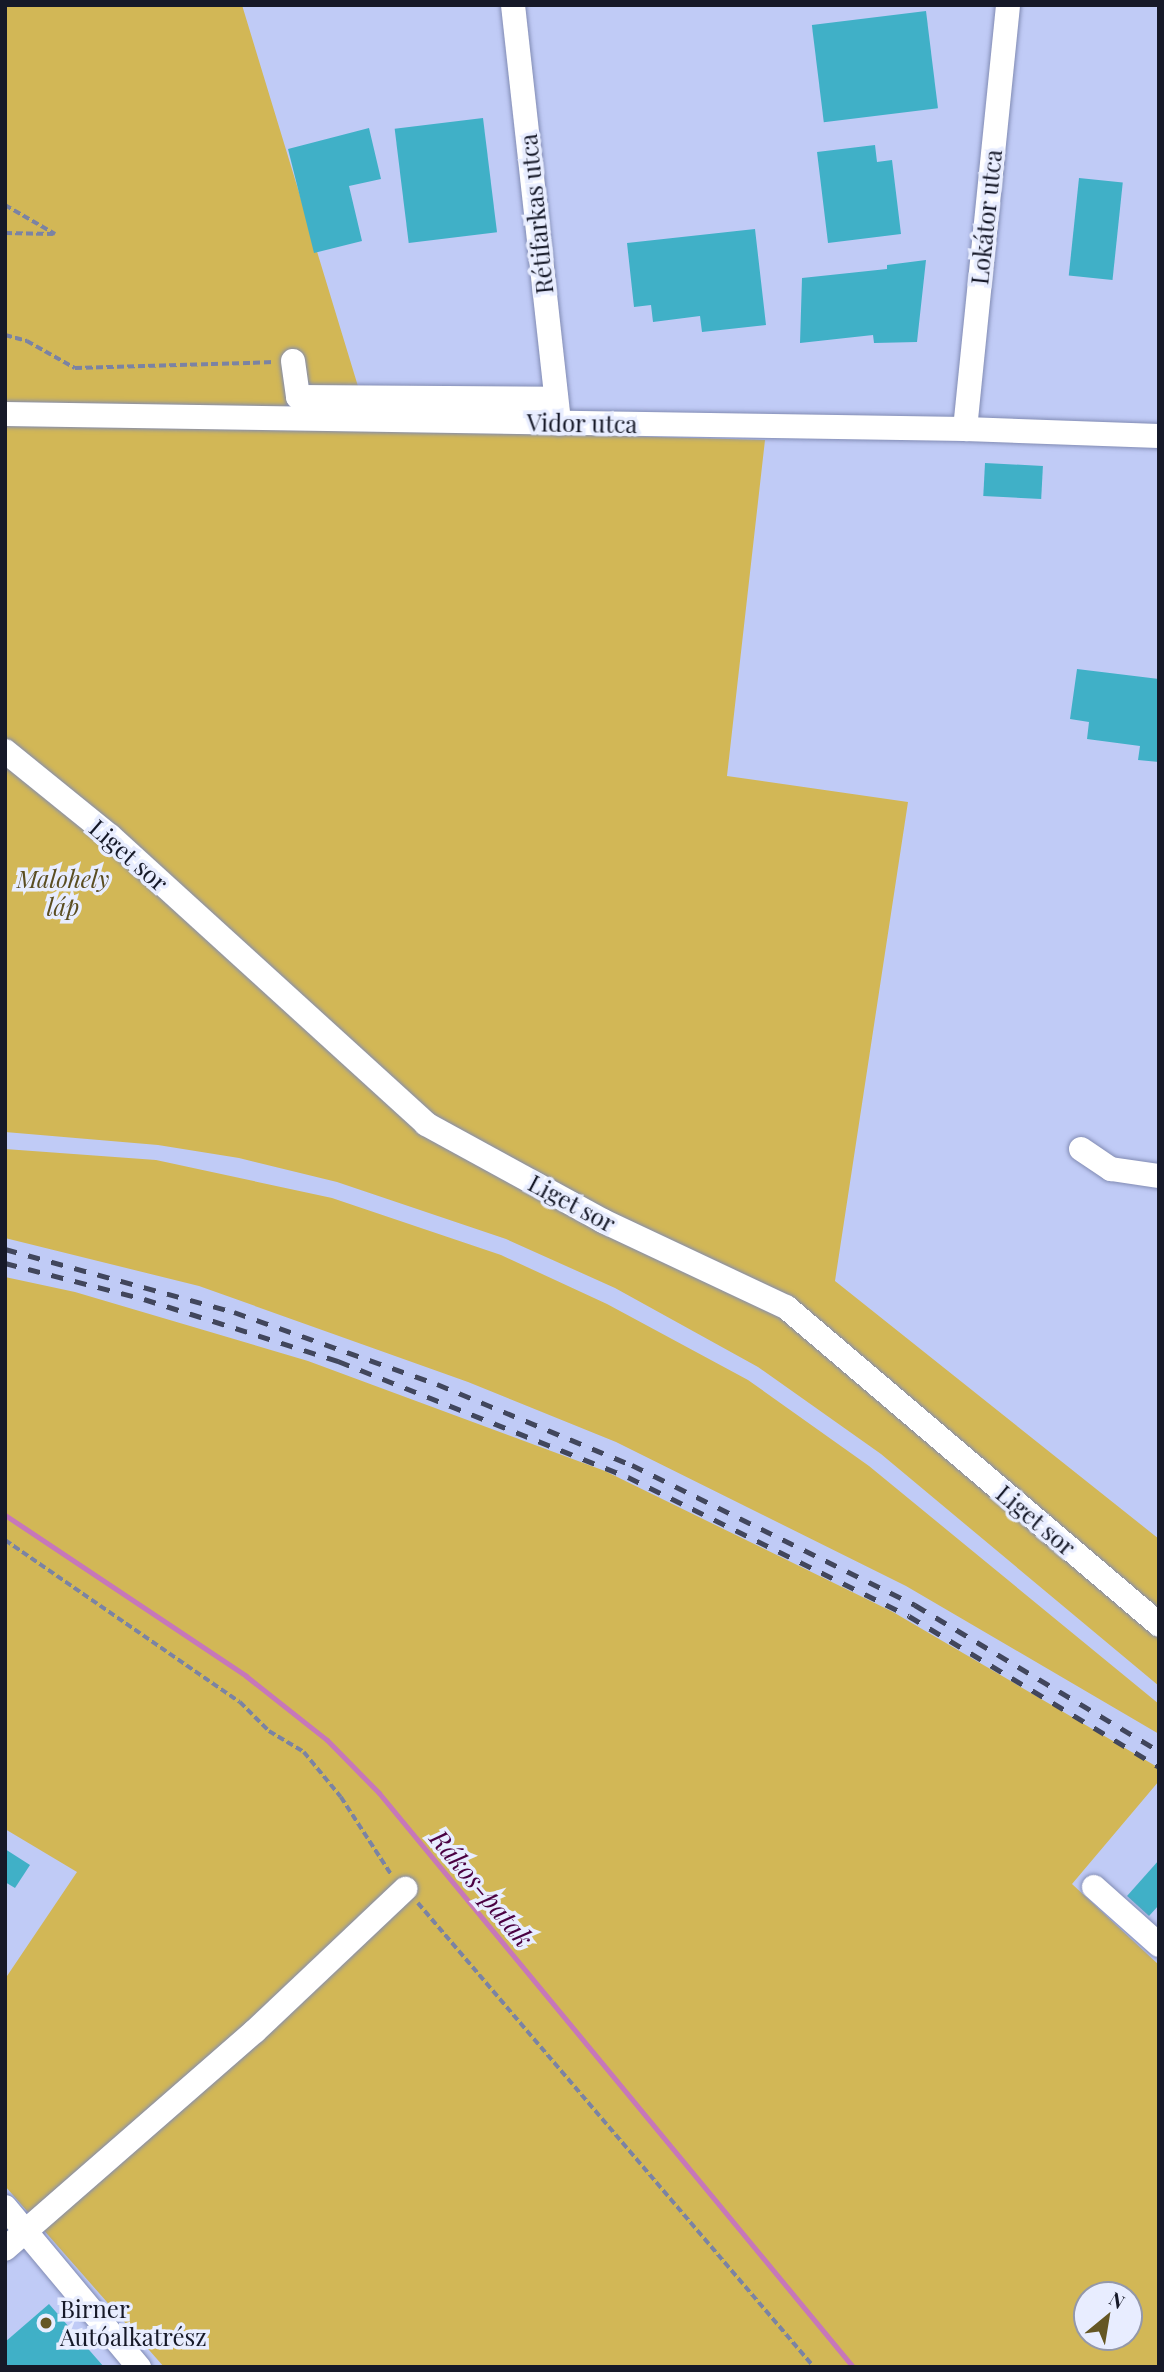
<!DOCTYPE html>
<meta charset="utf-8">
<style>
body{margin:0}
#map{position:relative;width:1164px;height:2372px;overflow:hidden;background:#c0cbf6;font-family:"Playfair Display",serif}
div>[style]{position:absolute}
[style*='--x']{left:calc(var(--x)*1px);top:calc(var(--y)*1px);width:calc(var(--w)*1px);rotate:calc(var(--a)*1deg)}
.green>*{inset:0;background:#d2b756}
.stream>*{height:5px;margin:-2.5px;padding:0 2.5px;transform-origin:2.5px;border-radius:2.5px;background:#c777b9}
.building>*{inset:0;background:#40b0c7;transform-origin:0 0}
.path>*{height:3.5px;margin-top:-1.75px;transform-origin:0;background:repeating-linear-gradient(90deg,#7b83a3 0 7px,transparent 0 10.5px)}
.roads{filter:drop-shadow(0 0 2px #818bb3) drop-shadow(0 0 2px #818bb3)}
.minor>*{height:24px;margin:-12px;padding:0 12px;transform-origin:12px;border-radius:12px;background:#fff}
.rail>*{height:5px;margin-top:-2.5px;transform-origin:0;background:repeating-linear-gradient(90deg,#41465c 0 12px,transparent 0 24px)}
.dots>*{width:19px;height:19px;translate:-50% -50%;box-sizing:border-box;border:4px solid #e8edff;border-radius:50%}
span{translate:-50% -50%;white-space:nowrap;text-align:center;line-height:1.15;-webkit-text-stroke:7px #e8edff;paint-order:stroke}
.street-label{font-size:24px;color:#161928}
.park-label{font-size:24px;color:#5a4d21;font-style:italic}
.poi-label{font-size:24px;color:#161928}
.left{translate:0 -50%;text-align:left}
.water-label{font-size:26px;color:#4a0042;font-style:italic}
.frame{position:absolute;inset:0;border:7px solid #161928;pointer-events:none}
.north{position:absolute;left:1073px;top:2281px;width:70px;height:70px;box-sizing:border-box;background:#e8edff;border:2px solid #9498a9;border-radius:50%;rotate:30deg;font-size:19px;font-weight:700;line-height:28px;text-align:center;color:#161928}
.north::after{content:'';display:block;margin:auto;width:24px;height:32px;background:#655724;clip-path:polygon(50% 0,100% 100%,50% 72%,0 100%)}
</style>
<div id="map">
<div class="green">
<i style="clip-path:polygon(5px 5px,242px 5px,371px 429px,765px 440px,727px 776px,908px 802px,835px 1281px,1159px 1539px,1159px 1686px,881px 1454px,758px 1367px,615px 1288px,506px 1239px,337px 1182px,239px 1158px,158px 1145px,5px 1132px)"></i>
<i style="clip-path:polygon(5px 1149px,156px 1160px,332px 1198px,501px 1255px,607px 1304px,748px 1380px,869px 1466px,1159px 1704px,1159px 1734px,906px 1586px,616px 1442px,468px 1382px,199px 1286px,5px 1238px)"></i>
<i style="clip-path:polygon(evenodd,5px 1277px,75px 1292px,308px 1361px,605px 1471px,893px 1612px,1159px 1768px,1159px 1781px,1072px 1884px,1159px 1965px,1159px 2367px,164px 2367px,5px 2186px,5px 1979px,77px 1872px,5px 1829px,5px 1277px,1087px 2295px,1129px 2295px,1129px 2337px,1087px 2337px,1087px 2295px)"></i>
</div>
<div class="stream">
<i style="--x:5;--y:1515;--w:290;--a:33.7"></i>
<i style="--x:246;--y:1676;--w:103;--a:38.3"></i>
<i style="--x:327;--y:1740;--w:74;--a:45.5"></i>
<i style="--x:379;--y:1793;--w:744;--a:50.45"></i>
</div>
<div class="building">
<i style="left:926px;top:11px;width:98px;height:115px;rotate:83deg"></i>
<i style="left:483px;top:118px;width:115px;height:89px;rotate:83deg"></i>
<i style="clip-path:polygon(369px 128px,381px 179px,349px 186px,362px 241px,314px 253px,288px 149px)"></i>
<i style="clip-path:polygon(875px 145px,877px 162px,892px 160px,901px 234px,828px 243px,817px 152px)"></i>
<i style="left:1079px;top:178px;width:44px;height:98px;rotate:6deg"></i>
<i style="clip-path:polygon(755px 229px,766px 325px,702px 332px,700px 316px,653px 322px,651px 305px,634px 307px,627px 243px)"></i>
<i style="clip-path:polygon(926px 260px,917px 342px,874px 343px,873px 335px,800px 343px,802px 278px,887px 269px,887px 265px)"></i>
<i style="left:985px;top:463px;width:58px;height:33px;rotate:3deg"></i>
<i style="clip-path:polygon(1077px 669px,1159px 679px,1159px 762px,1138px 760px,1140px 746px,1087px 739px,1089px 722px,1070px 719px)"></i>
<i style="clip-path:polygon(5px 1849px,30px 1865px,15px 1888px,5px 1882px)"></i>
<i style="clip-path:polygon(1159px 1860px,1159px 1905px,1149px 1916px,1127px 1896px)"></i>
<i style="clip-path:polygon(49px 2304px,104px 2367px,5px 2367px,5px 2342px)"></i>
</div>
<div class="path">
<i style="--x:5;--y:205;--w:58;--a:30.1"></i>
<i style="--x:5;--y:233;--w:48;--a:1.2"></i>
<i style="--x:5;--y:335;--w:23;--a:15"></i>
<i style="--x:27;--y:341;--w:55;--a:29.4"></i>
<i style="--x:75;--y:368;--w:199;--a:-1.7"></i>
<i style="--x:5;--y:1540;--w:285;--a:34.6"></i>
<i style="--x:240;--y:1702;--w:41;--a:45"></i>
<i style="--x:269;--y:1731;--w:41;--a:31"></i>
<i style="--x:304;--y:1752;--w:58;--a:50.6"></i>
<i style="--x:341;--y:1797;--w:92;--a:57"></i>
<i style="--x:418;--y:1903;--w:610;--a:49.52"></i>
</div>
<div class="roads">
<div class="minor">
<i style="--x:513;--y:5;--w:421;--a:83.7"></i>
<i style="--x:293;--y:361;--w:36;--a:82"></i>
<i style="--x:298;--y:397;--w:258;--a:0.4"></i>
<i style="--x:5;--y:414;--w:960;--a:0.9"></i>
<i style="--x:965;--y:429;--w:194;--a:2.1"></i>
<i style="--x:965;--y:429;--w:426;--a:-84.2"></i>
<i style="--x:5;--y:751;--w:135;--a:39"></i>
<i style="--x:110;--y:836;--w:428;--a:42.3"></i>
<i style="--x:426;--y:1124;--w:202;--a:28.7"></i>
<i style="--x:603;--y:1221;--w:202;--a:25.2"></i>
<i style="--x:786;--y:1307;--w:490;--a:40.4"></i>
<i style="--x:1081;--y:1149;--w:36;--a:34"></i>
<i style="--x:1111;--y:1169;--w:49;--a:8.3"></i>
<i style="--x:1094;--y:1887;--w:87;--a:41.7"></i>
<i style="--x:5;--y:2207;--w:209;--a:50.1"></i>
<i style="--x:5;--y:2249;--w:332;--a:-41.1"></i>
<i style="--x:255;--y:2031;--w:207;--a:-43.4"></i>
</div>
</div>
<div class="rail">
<i style="--x:5;--y:1249;--w:238;--a:15.4"></i>
<i style="--x:234;--y:1312;--w:215;--a:19.5"></i>
<i style="--x:437;--y:1384;--w:211;--a:22.6"></i>
<i style="--x:632;--y:1465;--w:316;--a:26.3"></i>
<i style="--x:915;--y:1605;--w:284;--a:30.9"></i>
<i style="--x:5;--y:1263;--w:144;--a:14.5"></i>
<i style="--x:144;--y:1299;--w:204;--a:17.7"></i>
<i style="--x:338;--y:1361;--w:312;--a:21.8"></i>
<i style="--x:628;--y:1477;--w:313;--a:26.3"></i>
<i style="--x:909;--y:1616;--w:292;--a:31.1"></i>
</div>
<div class="dots">
<i style="left:46px;top:2323px;background:#655724"></i>
</div>
<div class="street-label">
<span style="left:536px;top:214px;rotate:-96deg">Rétifarkas utca</span>
<span style="left:986px;top:217px;rotate:-84deg">Lokátor utca</span>
<span style="left:582px;top:423px;rotate:1deg">Vidor utca</span>
<span style="left:129px;top:855px;rotate:41deg">Liget sor</span>
<span style="left:572px;top:1203px;rotate:28deg">Liget sor</span>
<span style="left:1036px;top:1520px;rotate:40deg">Liget sor</span>
</div>
<div class="park-label">
<span style="left:63px;top:893px">Malohely<br>láp</span>
</div>
<div class="poi-label">
<span class="left" style="left:60px;top:2323px">Birner<br>Autóalkatrész</span>
</div>
<div class="water-label">
<span style="left:482px;top:1888px;rotate:50deg">Rákos-patak</span>
</div>
<div class="frame"></div>
<div class="north">N</div>
</div>
